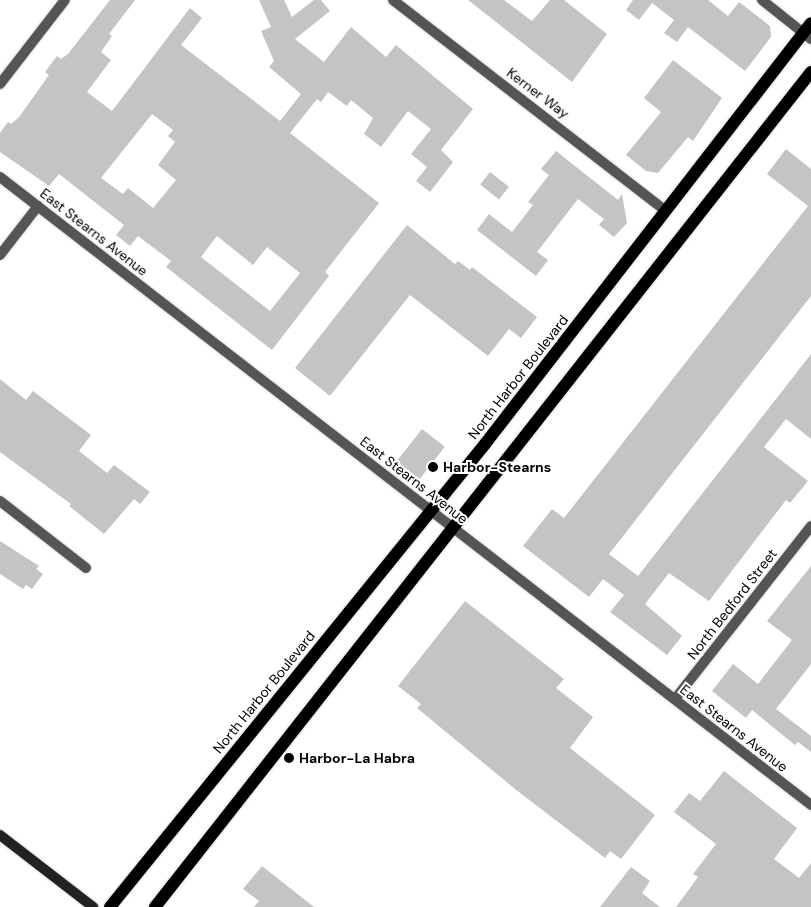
<!DOCTYPE html>
<style>
body{margin:0}
#map{position:relative;width:811px;height:907px;overflow:hidden;background:#fff;font-family:"DM Sans",sans-serif}
div>[style]{position:absolute}
[style*='--x']{left:calc(var(--x)*1px);top:calc(var(--y)*1px);width:calc(var(--w)*1px);rotate:calc(var(--a)*1deg)}
.building>*{inset:0;background:#c4c4c4;transform-origin:0 0}
.roads{filter:drop-shadow(0 0 1px #dbdbdb) drop-shadow(0 0 1px #dbdbdb)}
.street>*{height:10px;margin:-5px;padding:0 5px;transform-origin:5px;border-radius:5px;background:#555}
.secondary>*{height:10px;margin:-5px;padding:0 5px;transform-origin:5px;border-radius:5px;background:#222}
.primary>*{height:12px;margin:-6px;padding:0 6px;transform-origin:6px;border-radius:6px;background:#000}
.dots>*{width:14px;height:14px;translate:-50% -50%;box-sizing:border-box;border:2px solid #fff;border-radius:50%}
span{translate:-50% -50%;white-space:nowrap;text-align:center;line-height:1.15;-webkit-text-stroke:4px #fff;paint-order:stroke}
.street-label{font-size:14px;color:#000}
.poi-label{font-size:14px;color:#000;font-weight:700}
.left{translate:0 -50%;text-align:left}
</style>
<div id="map">
<div class="building">
<i style="clip-path:polygon(evenodd,110px 0,135px 0,109px 34px,112px 36px,101px 52px,111px 60px,87px 92px,112px 111px,190px 8px,202px 18px,181px 45px,280px 121px,301px 94px,269px 67px,274px 61px,261px 31px,271px 27px,259px 0,284px 0,292px 17px,314px 0,321px 0,330px 11px,295px 39px,324px 62px,351px 27px,386px 57px,396px 45px,473px 109px,441px 150px,453px 162px,430px 192px,416px 181px,427px 167px,411px 154px,431px 129px,408px 111px,381px 147px,364px 134px,373px 118px,351px 100px,347px 106px,328px 92px,321px 102px,317px 99px,290px 133px,379px 203px,325px 272px,329px 276px,272px 350px,166px 267px,171px 261px,138px 236px,130px 246px,116px 235px,124px 225px,59px 174px,49px 186px,0 152px,0 133px,8px 122px,11px 124px,19px 117px,49px 75px,45px 72px,57px 56px,61px 59px,68px 54px,110px 0,152px 114px,173px 130px,168px 136px,175px 142px,158px 165px,176px 180px,153px 208px,128px 188px,123px 194px,101px 178px,152px 114px,110px 0,217px 236px,253px 265px,267px 247px,300px 273px,270px 311px,201px 257px,217px 236px)"></i>
<i style="clip-path:polygon(468px 0,504px 0,532px 21px,550px 0,564px 0,607px 34px,572px 82px)"></i>
<i style="clip-path:polygon(633px 0,708px 0,728px 16px,739px 2px,770px 26px,771px 37px,745px 71px,688px 27px,677px 42px,664px 33px,674px 20px,652px 3px,639px 20px,626px 10px)"></i>
<i style="clip-path:polygon(673px 60px,722px 98px,693px 141px,688px 137px,658px 173px,646px 171px,626px 155px,661px 112px,644px 98px)"></i>
<i style="clip-path:polygon(786px 149px,811px 169px,811px 296px,609px 554px,638px 576px,811px 354px,811px 439px,786px 419px,764px 447px,808px 481px,790px 503px,786px 500px,709px 601px,669px 573px,645px 604px,682px 636px,667px 655px,610px 612px,624px 595px,603px 579px,589px 597px,523px 546px,552px 509px,564px 518px,808px 206px,767px 174px)"></i>
<i style="clip-path:polygon(556px 151px,618px 200px,622px 194px,627px 223px,614px 237px,599px 225px,604px 219px,578px 199px,537px 252px,548px 260px,536px 276px,477px 230px,489px 214px,512px 232px,533px 205px,528px 202px,549px 175px,541px 169px)"></i>
<i style="left:490px;top:172px;width:24px;height:16px;rotate:38deg"></i>
<i style="clip-path:polygon(407px 225px,455px 264px,458px 261px,470px 270px,472px 267px,537px 317px,521px 338px,509px 329px,488px 356px,410px 295px,330px 396px,295px 368px)"></i>
<i style="clip-path:polygon(0 379px,26px 400px,33px 391px,91px 435px,79px 451px,107px 473px,114px 465px,150px 492px,140px 504px,134px 499px,104px 534px,69px 506px,71px 504px,0 452px)"></i>
<i style="left:422px;top:429px;width:29px;height:41px;rotate:38deg"></i>
<i style="clip-path:polygon(0 541px,39px 566px,36px 569px,43px 574px,32px 589px,26px 585px,23px 589px,0 574px)"></i>
<i style="clip-path:polygon(811px 566px,811px 664px,776px 709px,811px 736px,811px 752px,798px 742px,795px 745px,752px 710px,746px 718px,712px 691px,733px 664px,758px 684px,792px 640px,767px 621px)"></i>
<i style="clip-path:polygon(465px 601px,564px 679px,556px 688px,593px 717px,570px 748px,655px 815px,621px 859px,610px 851px,605px 858px,515px 789px,417px 708px,421px 704px,398px 686px)"></i>
<i style="clip-path:polygon(724px 771px,797px 828px,774px 859px,799px 878px,811px 863px,811px 907px,676px 907px,698px 877px,693px 874px,716px 844px,674px 812px,689px 793px,700px 801px)"></i>
<i style="clip-path:polygon(262px 866px,314px 907px,254px 907px,259px 901px,243px 889px)"></i>
<i style="clip-path:polygon(631px 867px,650px 881px,642px 893px,660px 907px,600px 907px)"></i>
</div>
<div class="roads">
<div class="street">
<i style="--x:393;--y:0;--w:344;--a:37.7"></i>
<i style="--x:762;--y:0;--w:63;--a:38.5"></i>
<i style="--x:0;--y:84;--w:106;--a:-52.3"></i>
<i style="--x:0;--y:177;--w:1026;--a:37.75"></i>
<i style="--x:0;--y:255;--w:62;--a:-52.2"></i>
<i style="--x:0;--y:501;--w:109;--a:37.9"></i>
<i style="--x:675;--y:699;--w:220;--a:-51.8"></i>
</div>
<div class="secondary">
<i style="--x:0;--y:835;--w:118;--a:37.7"></i>
</div>
<div class="primary">
<i style="--x:110;--y:907;--w:596;--a:-50.99"></i>
<i style="--x:485;--y:444;--w:532;--a:-52.25"></i>
<i style="--x:155;--y:907;--w:1062;--a:-51.85"></i>
</div>
</div>
<div class="dots">
<i style="left:433px;top:467px;background:#000"></i>
<i style="left:289px;top:758px;background:#000"></i>
</div>
<div class="street-label">
<span style="left:538px;top:93px;rotate:37deg">Kerner Way</span>
<span style="left:94px;top:232px;rotate:38deg">East Stearns Avenue</span>
<span style="left:518px;top:377px;rotate:-52deg">North Harbor Boulevard</span>
<span style="left:414px;top:480px;rotate:38deg">East Stearns Avenue</span>
<span style="left:732px;top:604px;rotate:-52deg">North Bedford Street</span>
<span style="left:264px;top:692px;rotate:-51deg">North Harbor Boulevard</span>
<span style="left:734px;top:728px;rotate:38deg">East Stearns Avenue</span>
</div>
<div class="poi-label">
<span class="left" style="left:443px;top:467px">Harbor-Stearns</span>
<span class="left" style="left:299px;top:758px">Harbor-La Habra</span>
</div>
</div>
